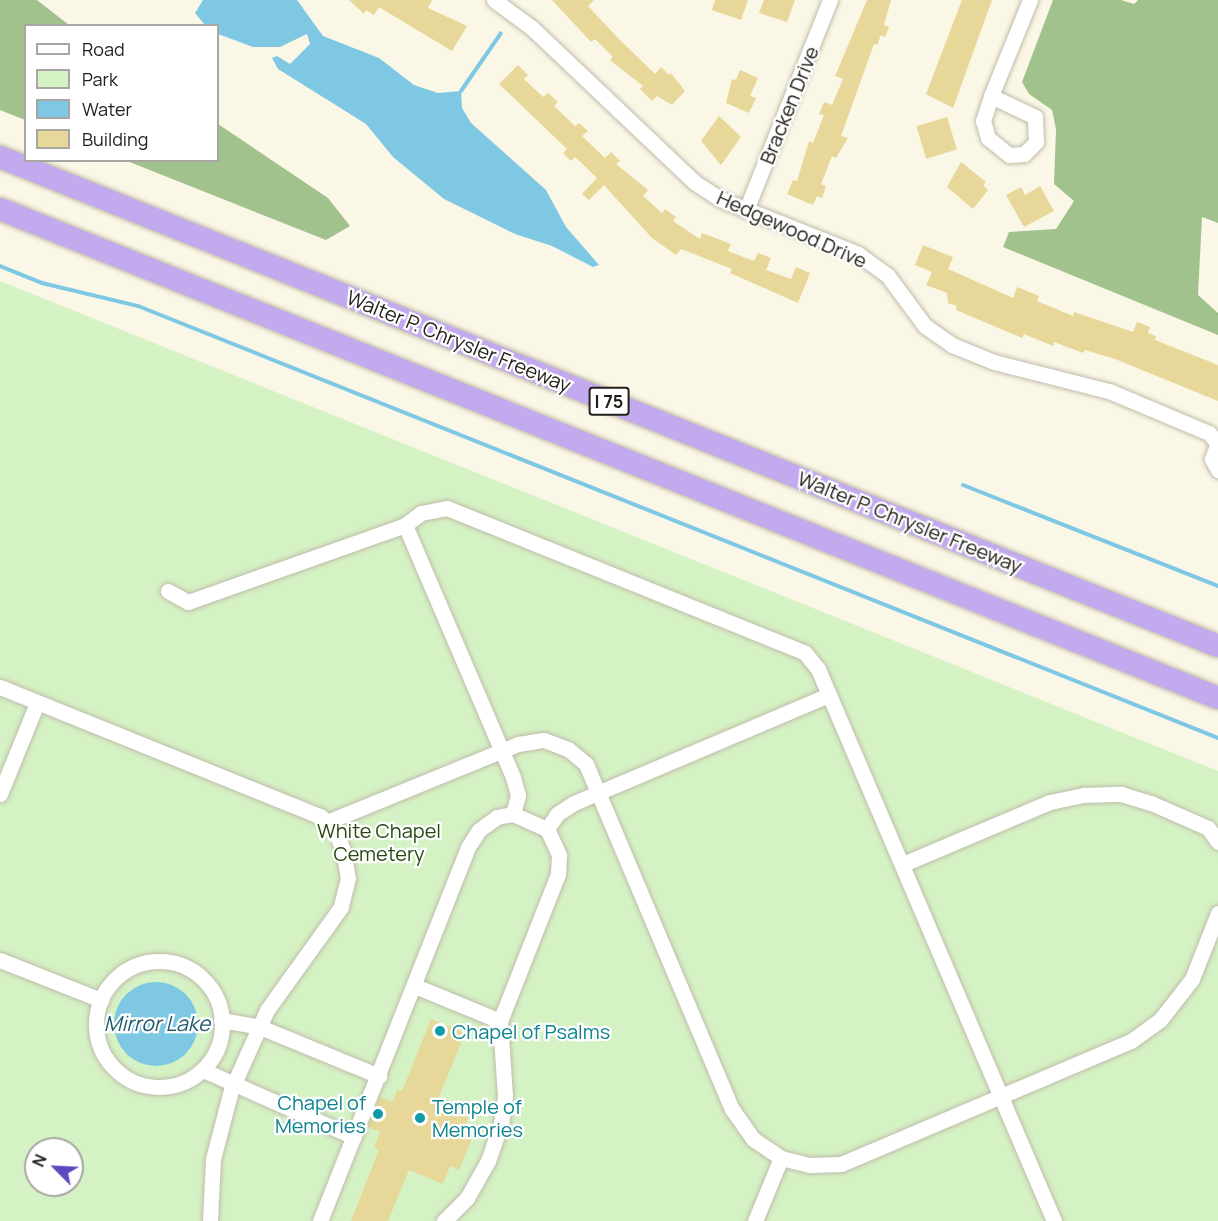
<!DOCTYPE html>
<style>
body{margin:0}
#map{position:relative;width:1218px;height:1221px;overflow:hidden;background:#fbf7e6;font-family:Manrope,sans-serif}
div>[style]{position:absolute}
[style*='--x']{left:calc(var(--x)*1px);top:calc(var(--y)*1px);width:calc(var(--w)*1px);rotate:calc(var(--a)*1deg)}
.green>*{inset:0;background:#d5f2c4}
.forest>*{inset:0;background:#a1c28c}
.water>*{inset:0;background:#7fc8e4}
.round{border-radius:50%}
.stream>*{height:4px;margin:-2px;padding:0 2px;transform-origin:2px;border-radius:2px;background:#7fc8e4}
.building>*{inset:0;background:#e7d798;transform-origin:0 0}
.roads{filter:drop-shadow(0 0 2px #c0bcab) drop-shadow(0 0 2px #c0bcab)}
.minor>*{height:15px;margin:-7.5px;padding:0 7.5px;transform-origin:7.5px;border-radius:7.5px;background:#fff}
.minor>.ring{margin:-7.5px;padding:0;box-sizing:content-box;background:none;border:15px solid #fff;border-radius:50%}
.highway>*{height:22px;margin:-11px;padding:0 11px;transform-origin:11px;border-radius:11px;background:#c3a9ee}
.dots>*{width:16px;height:16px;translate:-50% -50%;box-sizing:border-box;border:3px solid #fff;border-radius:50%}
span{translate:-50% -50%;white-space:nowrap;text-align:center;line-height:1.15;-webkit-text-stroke:4.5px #fff;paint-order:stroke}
.shield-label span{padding:2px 4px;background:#fff;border:2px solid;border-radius:4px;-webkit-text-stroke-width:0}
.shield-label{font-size:18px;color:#22201a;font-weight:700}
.street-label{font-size:20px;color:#22201a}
.park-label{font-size:20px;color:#28480f}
.culture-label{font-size:20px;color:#0d838f}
.left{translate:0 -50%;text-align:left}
.right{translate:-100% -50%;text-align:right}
.water-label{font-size:21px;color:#205a6e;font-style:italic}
.legend{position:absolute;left:24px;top:24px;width:195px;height:138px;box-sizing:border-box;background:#fff;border:2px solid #a7a6a3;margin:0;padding:8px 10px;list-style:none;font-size:18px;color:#22201a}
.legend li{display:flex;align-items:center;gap:12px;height:30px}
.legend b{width:30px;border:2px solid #a7a6a3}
.north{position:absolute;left:24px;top:1137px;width:60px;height:60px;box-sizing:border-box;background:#fff;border:2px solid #a7a6a3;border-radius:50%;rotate:294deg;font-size:16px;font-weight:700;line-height:24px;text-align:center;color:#22201a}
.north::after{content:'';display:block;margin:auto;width:21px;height:27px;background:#5e49c1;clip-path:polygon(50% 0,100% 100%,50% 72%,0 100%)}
</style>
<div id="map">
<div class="green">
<i style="clip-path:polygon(evenodd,0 281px,1218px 771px,1218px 1221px,0 1221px,0 281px,36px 1149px,72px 1149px,72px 1185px,36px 1185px,36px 1149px)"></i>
</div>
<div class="forest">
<i style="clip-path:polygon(0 0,37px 0,69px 25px,26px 26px,25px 120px,0 110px)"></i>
<i style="clip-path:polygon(1053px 0,1121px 0,1134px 4px,1138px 0,1218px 0,1218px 223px,1202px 217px,1198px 295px,1218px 313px,1218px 335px,1003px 247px,1009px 232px,1056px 229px,1074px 201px,1054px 184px,1056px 129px,1052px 110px,1029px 94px,1022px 82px)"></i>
<i style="clip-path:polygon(218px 124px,328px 198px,350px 226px,326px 240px,127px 161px,218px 160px)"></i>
</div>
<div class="water">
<i style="clip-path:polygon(203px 0,297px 0,323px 36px,379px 58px,414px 85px,438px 93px,461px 91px,462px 108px,471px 123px,546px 190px,566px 227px,599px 265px,593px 267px,552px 246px,515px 234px,444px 199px,393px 157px,366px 124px,278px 69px,272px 58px,277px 56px,290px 64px,310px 44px,307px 34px,280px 47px,253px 47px,218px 34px,218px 26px,205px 25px,195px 13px)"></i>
<i class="round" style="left:114px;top:982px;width:84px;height:84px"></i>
</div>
<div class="stream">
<i style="--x:461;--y:91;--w:70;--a:-55.4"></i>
<i style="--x:0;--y:266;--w:45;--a:22"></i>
<i style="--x:42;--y:283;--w:99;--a:13.5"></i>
<i style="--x:138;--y:306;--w:1163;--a:21.8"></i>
<i style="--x:963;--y:485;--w:274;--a:21.6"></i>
</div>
<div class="building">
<i style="clip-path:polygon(349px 0,432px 0,428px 8px,467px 26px,452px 51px,379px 7px,374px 15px,366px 10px,364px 14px)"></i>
<i style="clip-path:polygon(552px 0,594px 0,588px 6px,617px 37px,655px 74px,661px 67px,669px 75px,671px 73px,685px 91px,672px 105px,657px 96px,652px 101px,640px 89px,643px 86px,610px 60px,613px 57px,595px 39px,591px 42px)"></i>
<i style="clip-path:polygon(715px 0,748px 0,741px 20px,712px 10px)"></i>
<i style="clip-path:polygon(764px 0,795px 0,787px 22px,759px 13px)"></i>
<i style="clip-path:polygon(867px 0,891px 0,884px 25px,889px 27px,885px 37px,881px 35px,877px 45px,874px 44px,841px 136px,848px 138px,836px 158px,832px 156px,821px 184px,826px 186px,822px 198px,817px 196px,813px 205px,787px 194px,793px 180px,797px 181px,809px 141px,813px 143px,824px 115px,819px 114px,824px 102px,832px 105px,843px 79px,835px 76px)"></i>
<i style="clip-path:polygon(962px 0,992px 0,953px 108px,926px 94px)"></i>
<i style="clip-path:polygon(518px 65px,528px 75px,524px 79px,543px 97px,548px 93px,558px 102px,554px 106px,575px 126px,579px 123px,588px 131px,582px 136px,605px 158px,611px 152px,620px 161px,616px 164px,648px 190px,643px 196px,662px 213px,665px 209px,676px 217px,673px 221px,700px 239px,702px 233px,731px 244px,728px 251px,754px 261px,758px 253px,771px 258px,766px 270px,791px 279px,796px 267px,810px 273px,798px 303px,730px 273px,732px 269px,681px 249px,676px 255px,652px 238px,604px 185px,589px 200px,582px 194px,597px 178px,575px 157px,571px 161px,563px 153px,567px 149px,499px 84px)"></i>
<i style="clip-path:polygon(740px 70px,758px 78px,750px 96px,756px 98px,749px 113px,726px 103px,732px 79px,736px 80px)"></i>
<i style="clip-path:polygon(719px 116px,741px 137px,721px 165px,701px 141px)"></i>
<i style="left:947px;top:117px;width:34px;height:32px;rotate:73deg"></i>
<i style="clip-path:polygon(961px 162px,986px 182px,983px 185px,988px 190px,973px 209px,947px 187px)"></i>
<i style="clip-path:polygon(1040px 186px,1054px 211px,1024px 227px,1006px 195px,1021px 187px,1025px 195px)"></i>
<i style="clip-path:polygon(923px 245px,953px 257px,948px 269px,1013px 298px,1017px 287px,1039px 296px,1037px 301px,1073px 316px,1074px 312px,1133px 332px,1137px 322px,1150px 327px,1148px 333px,1156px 336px,1155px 340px,1218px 365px,1218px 401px,1115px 359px,1085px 350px,1083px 353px,1054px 342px,1053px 346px,1024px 334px,1022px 338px,956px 310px,957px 306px,948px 303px,947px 293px,926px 285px,932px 272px,915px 265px)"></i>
<i style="clip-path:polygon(431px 1019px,465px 1033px,439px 1097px,471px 1110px,464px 1130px,474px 1134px,459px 1170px,450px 1166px,443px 1184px,409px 1170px,388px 1221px,351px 1221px,379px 1150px,374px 1148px,380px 1132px,368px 1127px,380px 1097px,392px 1102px,397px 1090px,402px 1091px)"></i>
</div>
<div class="roads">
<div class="minor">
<i style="--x:494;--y:0;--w:47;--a:36.4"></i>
<i style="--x:532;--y:28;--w:224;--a:43.5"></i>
<i style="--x:694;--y:182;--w:31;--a:33"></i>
<i style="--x:720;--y:199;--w:149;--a:21.7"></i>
<i style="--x:858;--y:254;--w:37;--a:36"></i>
<i style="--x:888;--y:276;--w:62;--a:53.5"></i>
<i style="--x:925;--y:326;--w:33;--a:35"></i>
<i style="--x:952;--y:345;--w:45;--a:22"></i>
<i style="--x:994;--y:362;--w:119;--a:14.2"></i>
<i style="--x:1109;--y:391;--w:108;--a:22.8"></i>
<i style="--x:1209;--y:433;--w:13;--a:51"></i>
<i style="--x:991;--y:96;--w:49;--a:25.5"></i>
<i style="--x:1035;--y:117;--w:25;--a:88"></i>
<i style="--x:1036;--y:142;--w:17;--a:135"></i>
<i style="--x:1024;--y:154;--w:15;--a:176"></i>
<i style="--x:1009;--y:155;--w:27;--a:-141"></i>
<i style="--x:988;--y:138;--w:18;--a:-106"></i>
<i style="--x:983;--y:121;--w:26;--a:-72"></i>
<i style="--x:991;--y:96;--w:104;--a:-67.9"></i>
<i style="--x:746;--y:210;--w:226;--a:-68.2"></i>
<i style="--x:1218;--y:443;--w:17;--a:111"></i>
<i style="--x:1212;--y:459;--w:13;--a:61"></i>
<i style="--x:168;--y:591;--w:23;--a:29"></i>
<i style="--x:188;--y:602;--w:230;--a:-19.5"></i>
<i style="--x:0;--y:687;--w:345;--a:22"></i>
<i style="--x:320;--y:816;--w:18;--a:41"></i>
<i style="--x:334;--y:828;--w:24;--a:68"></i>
<i style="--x:343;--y:850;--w:28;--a:80"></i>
<i style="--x:348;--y:878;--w:30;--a:104"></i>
<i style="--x:341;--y:907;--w:127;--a:125.7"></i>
<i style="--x:267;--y:1010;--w:88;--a:114.2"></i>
<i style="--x:231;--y:1090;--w:71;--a:104.6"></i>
<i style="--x:213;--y:1159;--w:62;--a:92.8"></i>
<i style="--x:0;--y:794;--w:98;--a:-67.9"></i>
<i style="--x:513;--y:814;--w:20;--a:-75"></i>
<i style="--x:518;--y:795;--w:19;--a:-106"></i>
<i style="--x:513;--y:777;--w:274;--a:-113.2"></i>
<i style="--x:405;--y:525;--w:20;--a:-37"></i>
<i style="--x:421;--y:513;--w:26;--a:-11"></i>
<i style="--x:447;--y:508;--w:386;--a:22"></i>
<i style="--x:805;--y:653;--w:21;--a:51"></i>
<i style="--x:818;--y:669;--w:600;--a:66.85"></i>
<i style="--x:327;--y:822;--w:206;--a:-22.2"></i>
<i style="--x:518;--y:744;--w:26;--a:-9"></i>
<i style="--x:544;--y:740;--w:26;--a:21"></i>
<i style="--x:568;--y:749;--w:23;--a:40"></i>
<i style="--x:586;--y:764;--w:375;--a:67.1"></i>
<i style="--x:732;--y:1109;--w:37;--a:55"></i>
<i style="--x:753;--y:1139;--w:34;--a:34"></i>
<i style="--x:781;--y:1158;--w:30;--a:14"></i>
<i style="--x:810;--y:1165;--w:31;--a:-2"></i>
<i style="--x:841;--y:1164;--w:315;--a:-23"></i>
<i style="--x:1131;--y:1041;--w:36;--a:-36"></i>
<i style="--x:1160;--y:1020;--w:52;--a:-52"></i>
<i style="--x:1192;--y:979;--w:71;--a:-68.5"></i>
<i style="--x:547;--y:829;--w:18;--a:-56"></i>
<i style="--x:557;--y:814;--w:20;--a:-33"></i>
<i style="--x:574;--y:803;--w:277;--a:-23"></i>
<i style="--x:903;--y:864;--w:160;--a:-22.9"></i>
<i style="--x:1050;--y:802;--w:35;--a:-12"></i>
<i style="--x:1084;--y:795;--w:37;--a:-2"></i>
<i style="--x:1121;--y:794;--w:31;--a:17"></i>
<i style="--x:1151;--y:803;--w:62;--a:23.7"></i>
<i style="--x:1208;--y:828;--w:17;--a:54"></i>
<i style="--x:0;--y:960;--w:109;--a:21.6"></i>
<i class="ring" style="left:96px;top:961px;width:111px;height:111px"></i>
<i style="--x:415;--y:986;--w:92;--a:22.4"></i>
<i style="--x:221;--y:1020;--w:40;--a:10"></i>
<i style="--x:260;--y:1027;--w:129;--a:22.4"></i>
<i style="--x:203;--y:1070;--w:165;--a:23.9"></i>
<i style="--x:320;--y:1221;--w:402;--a:-68.4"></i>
<i style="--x:468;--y:847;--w:20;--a:-57"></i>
<i style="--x:479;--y:830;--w:22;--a:-36"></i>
<i style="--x:497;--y:817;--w:16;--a:-11"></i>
<i style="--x:513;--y:814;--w:37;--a:24"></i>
<i style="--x:547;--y:829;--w:29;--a:65"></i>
<i style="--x:559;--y:855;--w:19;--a:93"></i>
<i style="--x:558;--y:874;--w:158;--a:111.5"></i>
<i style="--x:500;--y:1021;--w:75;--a:86.2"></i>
<i style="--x:505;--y:1096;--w:27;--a:98"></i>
<i style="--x:501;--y:1123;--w:40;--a:108.9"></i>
<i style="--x:488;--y:1161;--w:43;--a:119.6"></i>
<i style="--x:467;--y:1198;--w:33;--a:135"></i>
<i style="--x:755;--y:1221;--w:68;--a:-67.6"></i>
</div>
<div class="highway">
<i style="--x:0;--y:157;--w:1312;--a:21.87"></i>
<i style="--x:0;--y:209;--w:1312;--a:21.87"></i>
</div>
</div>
<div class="dots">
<i style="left:440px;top:1031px;background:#0f9aa8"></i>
<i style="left:378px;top:1114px;background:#0f9aa8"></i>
<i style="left:420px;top:1118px;background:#0f9aa8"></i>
</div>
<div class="shield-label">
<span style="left:609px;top:401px">I 75</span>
</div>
<div class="street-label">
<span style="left:789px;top:105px;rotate:-68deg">Bracken Drive</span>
<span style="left:792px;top:229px;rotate:24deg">Hedgewood Drive</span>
<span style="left:459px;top:341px;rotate:22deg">Walter P. Chrysler Freeway</span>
<span style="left:910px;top:522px;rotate:22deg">Walter P. Chrysler Freeway</span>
</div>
<div class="park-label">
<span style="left:379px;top:842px">White Chapel<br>Cemetery</span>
</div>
<div class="culture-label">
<span class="left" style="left:452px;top:1031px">Chapel of Psalms</span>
<span class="right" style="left:366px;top:1114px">Chapel of<br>Memories</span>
<span class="left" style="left:432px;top:1118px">Temple of<br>Memories</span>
</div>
<div class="water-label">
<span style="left:157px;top:1023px">Mirror Lake</span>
</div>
<ul class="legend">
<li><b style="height:8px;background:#fff"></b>Road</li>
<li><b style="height:16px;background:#d5f2c4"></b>Park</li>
<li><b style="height:16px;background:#7fc8e4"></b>Water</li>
<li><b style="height:16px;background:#e7d798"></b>Building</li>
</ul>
<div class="north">N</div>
</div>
